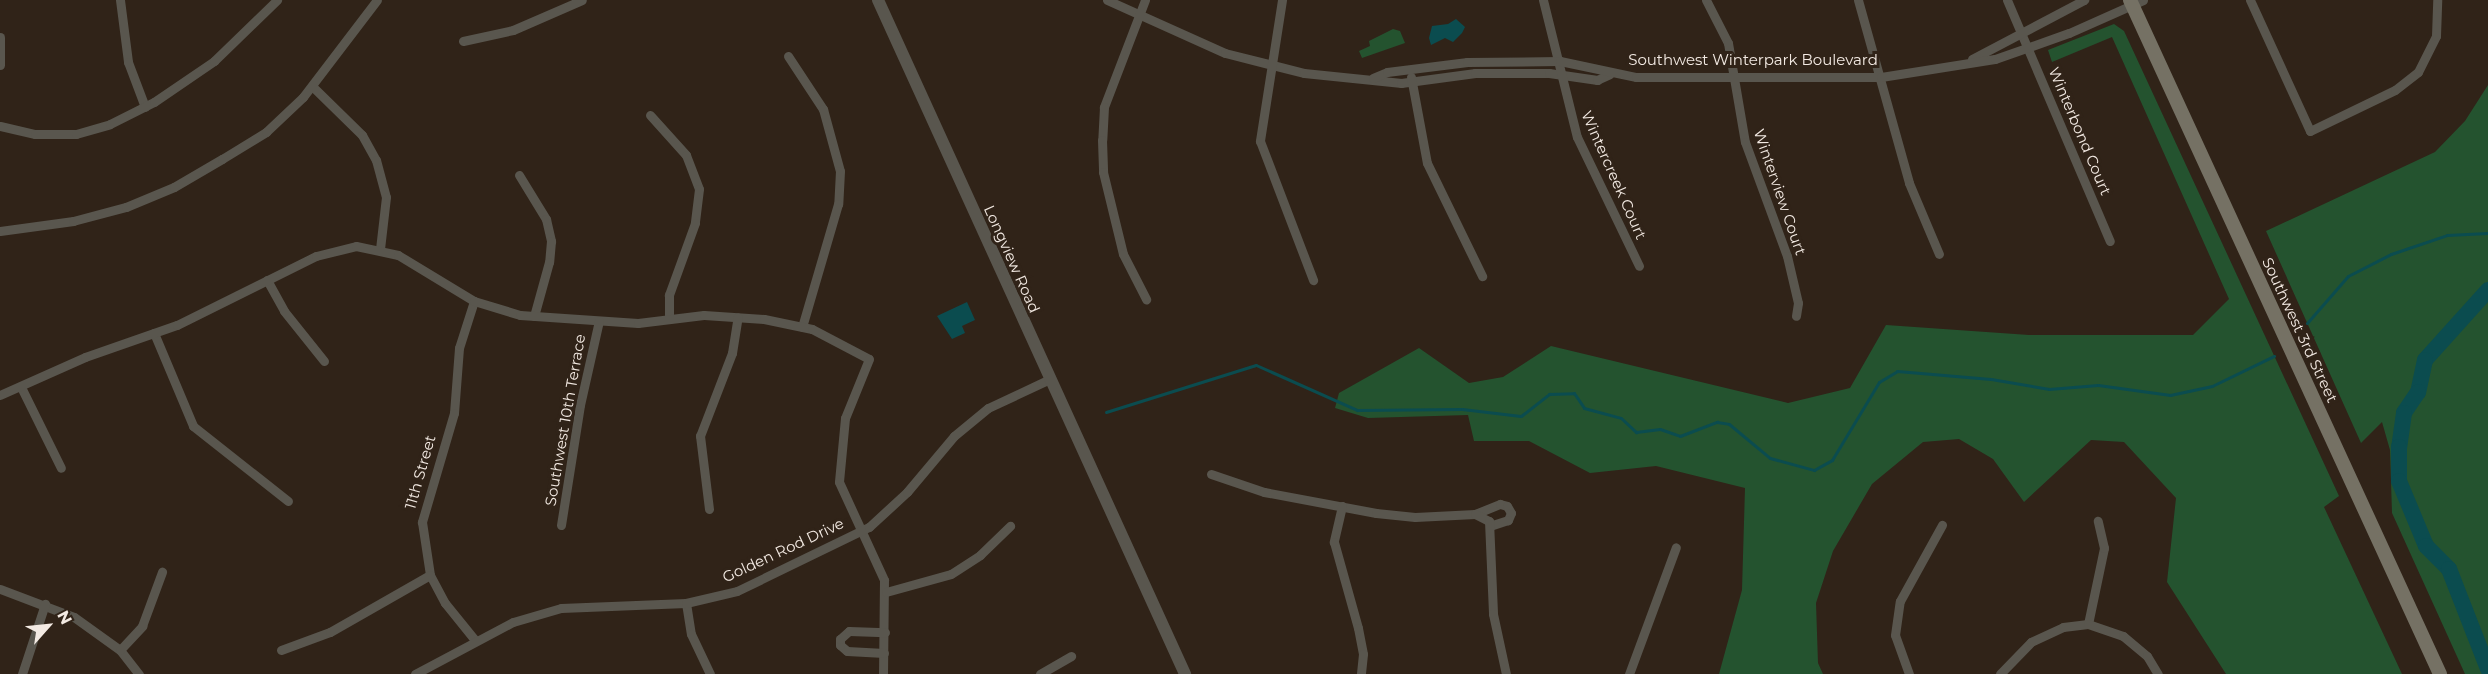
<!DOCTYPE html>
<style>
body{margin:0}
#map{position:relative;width:2488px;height:674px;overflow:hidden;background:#302318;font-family:Montserrat,sans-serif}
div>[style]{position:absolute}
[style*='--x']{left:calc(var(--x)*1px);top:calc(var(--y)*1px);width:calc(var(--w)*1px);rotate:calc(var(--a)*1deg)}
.green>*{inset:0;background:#24532f}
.water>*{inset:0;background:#0b4c4f}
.stream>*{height:3px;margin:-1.5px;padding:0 1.5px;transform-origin:1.5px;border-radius:1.5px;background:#0b4c4f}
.river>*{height:16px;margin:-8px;padding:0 8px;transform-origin:8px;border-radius:8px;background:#0b4c4f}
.minor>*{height:9px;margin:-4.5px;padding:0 4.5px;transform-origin:4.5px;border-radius:4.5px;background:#59564e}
.tertiary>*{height:12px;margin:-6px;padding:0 6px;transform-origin:6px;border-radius:6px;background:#59564e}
.secondary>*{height:14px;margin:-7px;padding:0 7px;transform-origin:7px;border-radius:7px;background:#757164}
span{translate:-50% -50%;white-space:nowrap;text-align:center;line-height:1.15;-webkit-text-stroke:6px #302318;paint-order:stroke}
.street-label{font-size:15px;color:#f3eae3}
.north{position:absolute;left:18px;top:596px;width:60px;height:60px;-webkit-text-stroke:4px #302318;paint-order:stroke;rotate:63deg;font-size:16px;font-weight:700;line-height:24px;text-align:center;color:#f3eae3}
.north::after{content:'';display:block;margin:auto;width:21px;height:27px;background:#f3eae3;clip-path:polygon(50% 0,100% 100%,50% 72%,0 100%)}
</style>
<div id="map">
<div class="green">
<i style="clip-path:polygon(2114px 24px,2124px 31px,2339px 496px,2324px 507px,2402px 674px,2226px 674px,2167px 582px,2176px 498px,2124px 442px,2091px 440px,2024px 502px,1993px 459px,1959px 439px,1923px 442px,1872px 484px,1833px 551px,1816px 603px,1818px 663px,1823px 674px,1719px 674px,1742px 590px,1745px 488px,1656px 466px,1590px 473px,1529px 441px,1474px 441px,1468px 415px,1368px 418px,1335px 408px,1339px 393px,1419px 348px,1469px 383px,1503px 377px,1551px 346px,1788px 403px,1850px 388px,1886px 325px,2029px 335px,2193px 335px,2229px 299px,2112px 37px,2052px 62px,2048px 50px)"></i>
<i style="clip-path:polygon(1393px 29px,1400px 31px,1405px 43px,1362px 58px,1359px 51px,1370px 46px,1369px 41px)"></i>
<i style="clip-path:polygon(2488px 85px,2488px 674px,2465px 674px,2392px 513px,2390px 450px,2382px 422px,2361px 443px,2266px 231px,2435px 152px,2465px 121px)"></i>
</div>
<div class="water">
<i style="clip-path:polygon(1456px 19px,1465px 27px,1462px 33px,1453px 42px,1445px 38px,1431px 45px,1429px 38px,1432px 26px,1448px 24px)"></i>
<i style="clip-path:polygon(967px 302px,975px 320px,962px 326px,965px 333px,952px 339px,937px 316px)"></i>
</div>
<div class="stream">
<i style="--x:2307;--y:323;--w:62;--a:-48.9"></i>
<i style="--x:2348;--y:276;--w:48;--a:-27.1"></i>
<i style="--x:2391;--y:254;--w:59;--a:-18.7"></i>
<i style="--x:2447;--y:235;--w:41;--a:-2.8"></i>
<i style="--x:1106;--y:412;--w:157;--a:-17.4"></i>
<i style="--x:1256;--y:365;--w:111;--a:24"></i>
<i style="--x:1357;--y:410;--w:105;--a:-0.5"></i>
<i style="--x:1462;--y:409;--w:59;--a:6.8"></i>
<i style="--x:1521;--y:416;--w:36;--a:-38"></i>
<i style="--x:1549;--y:394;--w:25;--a:-2"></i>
<i style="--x:1574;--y:393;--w:18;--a:56"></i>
<i style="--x:1584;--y:408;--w:38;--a:15"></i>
<i style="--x:1621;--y:418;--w:21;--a:43"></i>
<i style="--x:1636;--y:432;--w:24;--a:-7"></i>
<i style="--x:1660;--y:429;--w:21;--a:19"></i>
<i style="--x:1680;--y:436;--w:40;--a:-21"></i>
<i style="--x:1717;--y:422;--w:12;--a:9"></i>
<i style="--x:1729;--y:424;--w:53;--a:39.7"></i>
<i style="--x:1770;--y:458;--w:46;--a:15.3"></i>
<i style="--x:1814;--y:470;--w:21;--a:-29"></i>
<i style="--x:1832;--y:460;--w:91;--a:-58.9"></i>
<i style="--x:1879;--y:382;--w:21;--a:-31"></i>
<i style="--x:1897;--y:371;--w:94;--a:4.9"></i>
<i style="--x:1991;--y:379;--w:59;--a:9.8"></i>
<i style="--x:2049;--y:389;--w:49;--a:-4.7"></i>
<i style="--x:2098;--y:385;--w:73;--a:7.9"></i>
<i style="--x:2170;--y:395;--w:43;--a:-12.1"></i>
<i style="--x:2212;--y:386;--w:69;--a:-25.8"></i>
</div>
<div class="river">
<i style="--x:2488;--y:290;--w:94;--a:132"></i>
<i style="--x:2425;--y:360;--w:33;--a:102"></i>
<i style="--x:2418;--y:392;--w:25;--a:124"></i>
<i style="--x:2404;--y:413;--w:34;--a:98"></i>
<i style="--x:2399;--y:447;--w:34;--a:90"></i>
<i style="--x:2399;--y:481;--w:70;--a:67.4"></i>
<i style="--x:2426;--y:546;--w:33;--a:45"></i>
<i style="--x:2449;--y:569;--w:107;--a:68.7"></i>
</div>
<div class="minor">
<i style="--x:120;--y:0;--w:63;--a:82.6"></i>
<i style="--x:128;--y:62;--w:48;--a:69.3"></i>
<i style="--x:1107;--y:0;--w:129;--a:24.2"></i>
<i style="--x:1225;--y:53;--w:81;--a:14.2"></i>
<i style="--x:1304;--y:73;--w:98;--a:5.9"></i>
<i style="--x:1401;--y:83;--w:75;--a:-7.7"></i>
<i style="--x:1475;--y:73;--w:74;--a:0"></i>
<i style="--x:1549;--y:73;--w:49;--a:8.3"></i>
<i style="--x:1597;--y:80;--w:14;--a:-25"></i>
<i style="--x:1145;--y:0;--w:115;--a:111"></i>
<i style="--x:1104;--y:107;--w:33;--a:93"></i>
<i style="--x:1102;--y:140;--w:32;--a:88"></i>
<i style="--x:1103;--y:172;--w:84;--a:76.3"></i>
<i style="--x:1123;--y:254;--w:51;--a:62.9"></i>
<i style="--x:1282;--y:0;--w:143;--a:98.9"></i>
<i style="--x:1260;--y:141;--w:149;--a:69.1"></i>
<i style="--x:1543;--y:0;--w:141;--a:76.1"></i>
<i style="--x:1577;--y:137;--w:143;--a:64.3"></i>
<i style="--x:1706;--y:0;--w:48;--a:62.9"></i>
<i style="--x:1728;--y:43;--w:100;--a:80.3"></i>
<i style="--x:1745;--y:142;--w:121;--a:69.8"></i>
<i style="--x:1787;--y:256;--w:48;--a:76.8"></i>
<i style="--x:1798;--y:303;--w:13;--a:99"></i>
<i style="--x:1858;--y:0;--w:190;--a:74.4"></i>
<i style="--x:1909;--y:183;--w:77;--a:67.1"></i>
<i style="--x:2007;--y:0;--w:262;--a:66.9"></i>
<i style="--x:2250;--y:0;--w:144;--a:65.4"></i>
<i style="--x:2310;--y:131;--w:94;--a:-25.8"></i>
<i style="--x:2395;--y:90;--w:29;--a:-38"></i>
<i style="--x:2418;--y:72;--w:40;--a:-63.4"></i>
<i style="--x:2436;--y:36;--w:36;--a:-88"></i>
<i style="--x:0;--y:37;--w:28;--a:90"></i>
<i style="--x:463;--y:41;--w:51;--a:-12.4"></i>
<i style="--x:513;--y:30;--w:75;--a:-23.5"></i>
<i style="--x:788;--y:56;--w:64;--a:56.6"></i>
<i style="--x:823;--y:109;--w:64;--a:74.7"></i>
<i style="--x:840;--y:171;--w:33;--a:93"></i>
<i style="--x:838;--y:204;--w:128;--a:106.3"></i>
<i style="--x:1972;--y:59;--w:127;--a:-27.8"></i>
<i style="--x:1411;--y:77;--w:87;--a:79.5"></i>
<i style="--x:1427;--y:163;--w:126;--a:64"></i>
<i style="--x:1373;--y:78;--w:15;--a:-23"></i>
<i style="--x:1387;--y:72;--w:81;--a:-7.1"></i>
<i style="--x:1467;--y:62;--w:93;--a:-0.6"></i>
<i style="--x:1560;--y:61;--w:78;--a:11.9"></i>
<i style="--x:1636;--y:77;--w:245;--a:0"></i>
<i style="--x:1881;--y:77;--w:115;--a:-9"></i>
<i style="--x:1995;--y:59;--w:78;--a:-19.4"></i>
<i style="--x:2069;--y:33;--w:81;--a:-24"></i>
<i style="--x:312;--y:86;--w:70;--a:44.4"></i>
<i style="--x:362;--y:135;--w:29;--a:61"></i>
<i style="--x:376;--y:160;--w:38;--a:75"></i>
<i style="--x:386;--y:197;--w:52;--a:96.6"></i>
<i style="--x:650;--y:115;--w:54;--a:48"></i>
<i style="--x:686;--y:155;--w:36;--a:69"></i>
<i style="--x:699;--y:189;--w:34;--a:97"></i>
<i style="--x:695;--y:223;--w:77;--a:109.9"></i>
<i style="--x:669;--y:295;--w:24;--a:90"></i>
<i style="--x:0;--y:126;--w:36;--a:13"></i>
<i style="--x:35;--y:134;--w:41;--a:0"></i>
<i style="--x:76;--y:134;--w:35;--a:-16"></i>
<i style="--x:110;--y:124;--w:49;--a:-26.6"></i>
<i style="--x:154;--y:102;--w:73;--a:-34.3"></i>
<i style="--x:214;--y:61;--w:88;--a:-44.1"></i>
<i style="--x:519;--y:175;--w:52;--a:58.5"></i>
<i style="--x:546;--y:219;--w:23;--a:77"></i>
<i style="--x:551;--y:241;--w:21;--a:95"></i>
<i style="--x:549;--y:262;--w:56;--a:105.5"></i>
<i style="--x:0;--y:231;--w:74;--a:-7.8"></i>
<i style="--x:73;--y:221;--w:55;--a:-14.8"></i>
<i style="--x:126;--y:207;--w:52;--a:-22.6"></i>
<i style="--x:174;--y:187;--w:56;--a:-30.3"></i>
<i style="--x:222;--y:159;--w:52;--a:-31.5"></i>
<i style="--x:266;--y:132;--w:51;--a:-43.4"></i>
<i style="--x:303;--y:97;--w:122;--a:-52.7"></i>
<i style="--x:267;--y:280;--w:35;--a:61"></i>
<i style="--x:284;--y:311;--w:64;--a:51.3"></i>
<i style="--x:474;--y:301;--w:49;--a:107.7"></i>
<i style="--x:459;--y:348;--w:65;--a:94.4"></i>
<i style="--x:454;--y:413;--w:114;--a:106.4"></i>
<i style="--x:422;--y:522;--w:54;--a:81.4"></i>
<i style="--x:430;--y:575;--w:32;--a:62"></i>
<i style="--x:445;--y:603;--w:48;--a:51"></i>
<i style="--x:154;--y:333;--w:101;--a:67.2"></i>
<i style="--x:193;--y:426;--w:121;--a:38.3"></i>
<i style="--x:21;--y:387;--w:90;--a:63.7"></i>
<i style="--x:0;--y:395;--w:93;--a:-24.1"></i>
<i style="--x:85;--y:357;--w:97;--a:-19.2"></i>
<i style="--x:177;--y:325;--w:155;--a:-26.4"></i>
<i style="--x:316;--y:256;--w:41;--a:-14"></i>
<i style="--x:356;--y:246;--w:43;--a:12.1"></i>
<i style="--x:398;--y:255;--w:89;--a:31.2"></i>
<i style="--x:474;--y:301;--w:48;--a:16.9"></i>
<i style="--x:520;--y:315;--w:118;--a:3.9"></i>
<i style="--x:638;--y:323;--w:66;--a:-6.9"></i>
<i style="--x:704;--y:315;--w:60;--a:3.8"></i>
<i style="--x:764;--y:319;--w:49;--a:11.8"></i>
<i style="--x:812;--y:329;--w:64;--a:27.8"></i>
<i style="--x:869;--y:359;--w:64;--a:112.1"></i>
<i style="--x:845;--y:418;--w:64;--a:95.4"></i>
<i style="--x:839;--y:482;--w:108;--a:65.3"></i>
<i style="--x:884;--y:580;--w:94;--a:90.6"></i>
<i style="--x:1211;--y:474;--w:56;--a:18.8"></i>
<i style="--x:1264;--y:492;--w:114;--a:10.6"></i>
<i style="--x:1376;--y:513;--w:39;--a:6"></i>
<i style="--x:1415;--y:517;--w:60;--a:-2.9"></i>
<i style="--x:1475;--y:514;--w:27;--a:-22"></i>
<i style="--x:1500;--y:504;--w:7;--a:16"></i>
<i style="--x:1507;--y:506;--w:8;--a:60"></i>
<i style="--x:1511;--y:513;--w:8;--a:113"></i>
<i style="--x:1508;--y:520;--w:19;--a:162"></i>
<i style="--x:1342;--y:506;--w:37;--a:103"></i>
<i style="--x:1334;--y:542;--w:89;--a:74.4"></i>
<i style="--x:1358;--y:628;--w:26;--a:79"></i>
<i style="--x:1363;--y:654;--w:20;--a:96"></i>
<i style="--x:709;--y:509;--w:74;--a:-97"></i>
<i style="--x:700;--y:436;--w:89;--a:-68.9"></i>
<i style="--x:732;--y:353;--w:36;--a:-81"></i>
<i style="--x:1475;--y:514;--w:16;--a:27"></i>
<i style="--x:1489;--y:521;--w:93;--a:87.5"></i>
<i style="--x:1493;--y:614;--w:61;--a:77.8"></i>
<i style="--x:561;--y:525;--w:121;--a:-81"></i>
<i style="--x:580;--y:405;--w:86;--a:-77.3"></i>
<i style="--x:0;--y:589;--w:79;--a:20.7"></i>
<i style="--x:74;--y:617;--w:57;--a:35.7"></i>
<i style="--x:120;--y:650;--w:31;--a:52"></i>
<i style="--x:886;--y:592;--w:67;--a:-15.5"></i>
<i style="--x:951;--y:574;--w:35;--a:-33"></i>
<i style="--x:980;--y:555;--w:42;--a:-44"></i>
<i style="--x:686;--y:603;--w:31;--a:81"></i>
<i style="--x:691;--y:634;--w:44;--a:64.6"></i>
<i style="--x:2088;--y:624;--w:78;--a:-78.1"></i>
<i style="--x:2104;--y:548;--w:28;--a:-103"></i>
<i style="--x:120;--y:650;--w:33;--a:-47"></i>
<i style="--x:142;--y:626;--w:58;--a:-69.7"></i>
<i style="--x:281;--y:650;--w:52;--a:-20.2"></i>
<i style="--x:330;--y:632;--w:115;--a:-29.7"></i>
<i style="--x:884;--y:653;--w:37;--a:-177"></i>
<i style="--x:847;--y:651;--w:9;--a:-139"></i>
<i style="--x:840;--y:645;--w:6;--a:-90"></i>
<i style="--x:840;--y:639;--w:12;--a:-42"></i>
<i style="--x:849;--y:631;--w:36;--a:2"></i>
<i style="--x:22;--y:674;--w:74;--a:-71.8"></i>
<i style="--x:415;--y:674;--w:111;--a:-28"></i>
<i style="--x:513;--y:622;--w:50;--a:-16.3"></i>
<i style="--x:561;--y:608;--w:125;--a:-2.3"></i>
<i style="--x:686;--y:603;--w:52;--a:-13.2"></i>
<i style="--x:737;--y:591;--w:147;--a:-25.9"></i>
<i style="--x:869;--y:527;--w:52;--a:-42.6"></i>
<i style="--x:907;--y:492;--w:73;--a:-50"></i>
<i style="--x:954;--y:436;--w:44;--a:-39.5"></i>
<i style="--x:988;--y:408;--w:68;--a:-25.1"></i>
<i style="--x:1040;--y:674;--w:36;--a:-30"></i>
<i style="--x:1629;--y:674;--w:135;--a:-69.7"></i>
<i style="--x:1909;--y:674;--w:41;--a:-109.7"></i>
<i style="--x:1895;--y:635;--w:34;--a:-82"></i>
<i style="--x:1900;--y:601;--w:87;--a:-61.1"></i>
<i style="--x:2000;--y:674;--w:45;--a:-45.9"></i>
<i style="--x:2031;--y:642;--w:35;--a:-25"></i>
<i style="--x:2063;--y:627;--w:25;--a:-7"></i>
<i style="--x:2088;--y:624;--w:37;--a:19"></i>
<i style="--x:2123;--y:636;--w:31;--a:40"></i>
<i style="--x:2147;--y:656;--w:21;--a:59"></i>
</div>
<div class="tertiary">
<i style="--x:878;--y:0;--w:741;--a:65.51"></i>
</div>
<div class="secondary">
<i style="--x:2130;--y:0;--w:742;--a:65.3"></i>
</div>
<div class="street-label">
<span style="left:1753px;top:60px">Southwest Winterpark Boulevard</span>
<span style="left:2080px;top:131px;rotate:67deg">Winterbond Court</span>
<span style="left:1614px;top:175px;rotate:66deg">Wintercreek Court</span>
<span style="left:1780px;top:192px;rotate:71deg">Winterview Court</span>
<span style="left:1012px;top:259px;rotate:66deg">Longview Road</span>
<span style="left:2300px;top:330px;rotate:65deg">Southwest 3rd Street</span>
<span style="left:565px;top:420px;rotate:-80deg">Southwest 10th Terrace</span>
<span style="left:420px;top:472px;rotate:-74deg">11th Street</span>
<span style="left:783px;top:550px;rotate:-25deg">Golden Rod Drive</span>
</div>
<div class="north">N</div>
</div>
